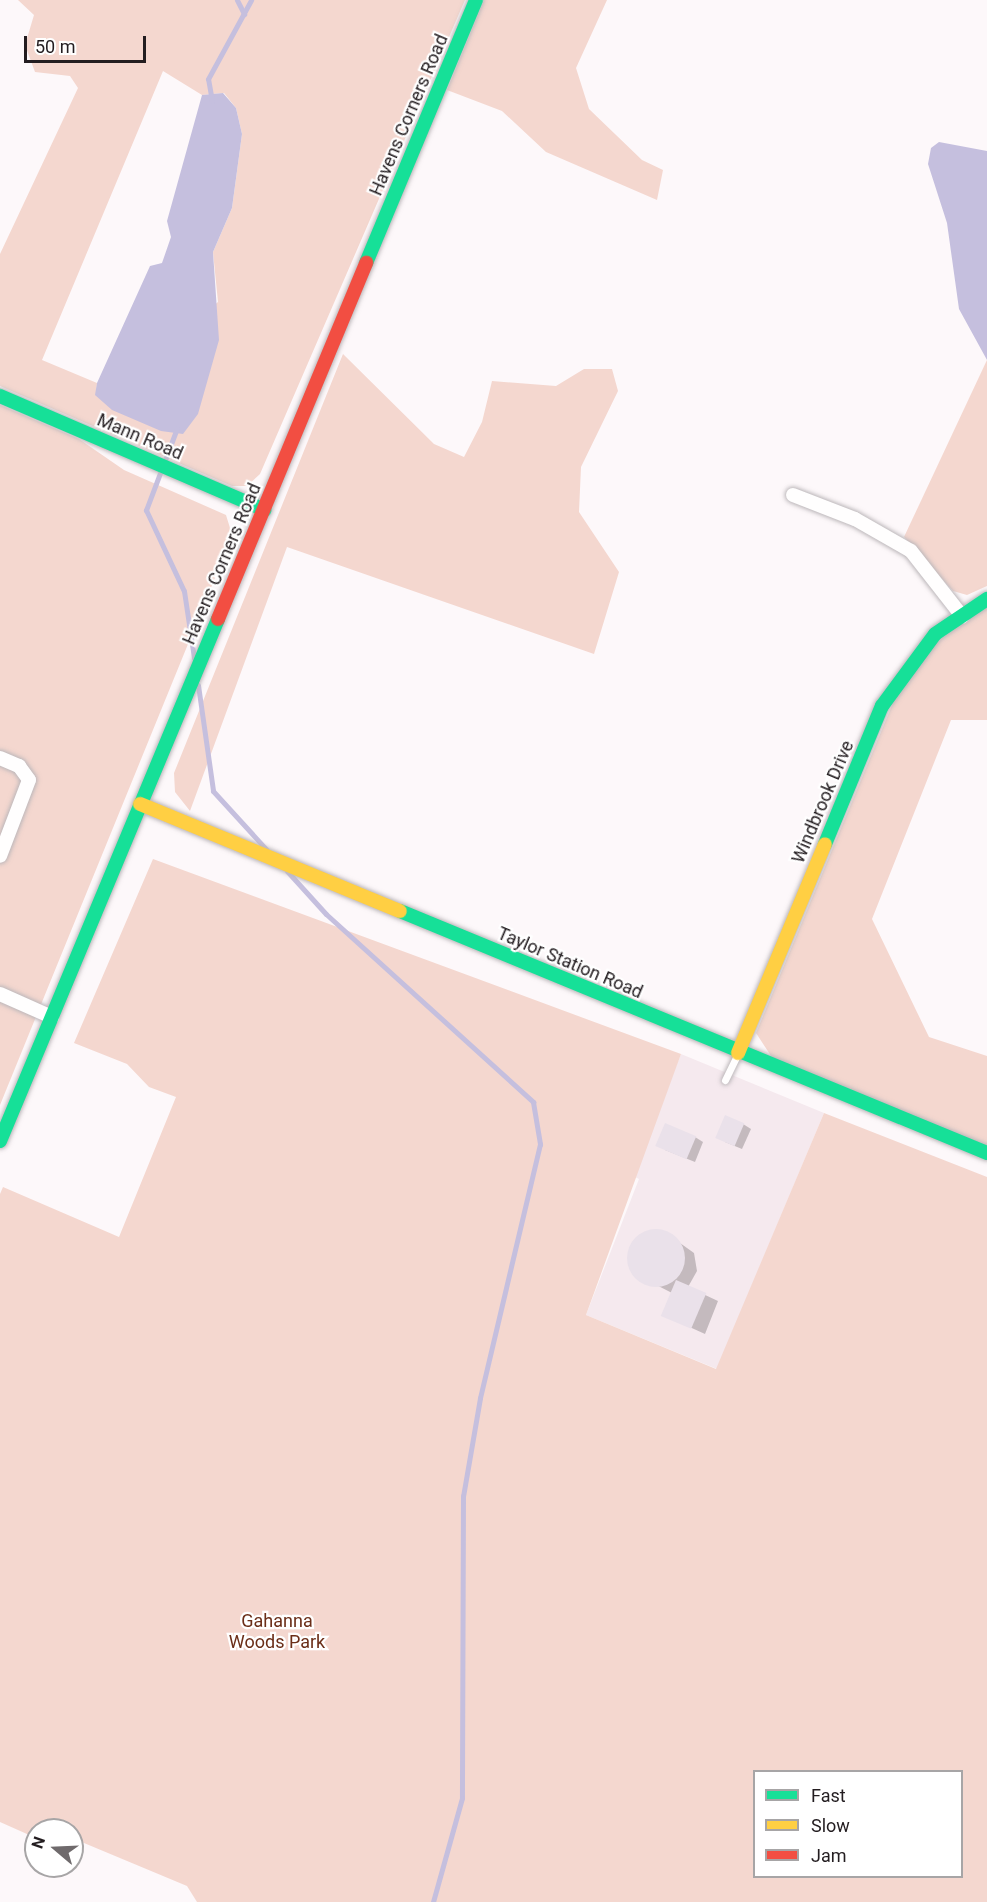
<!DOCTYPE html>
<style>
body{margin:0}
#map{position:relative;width:987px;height:1902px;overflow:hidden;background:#fdf8fa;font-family:Roboto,sans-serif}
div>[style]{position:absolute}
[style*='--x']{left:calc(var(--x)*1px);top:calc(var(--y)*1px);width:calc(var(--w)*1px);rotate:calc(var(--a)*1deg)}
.built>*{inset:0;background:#f5e9ee}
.green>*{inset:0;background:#f4d7cf}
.water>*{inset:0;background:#c5bfde}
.shadow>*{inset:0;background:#0003}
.stream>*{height:5px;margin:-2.5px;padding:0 2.5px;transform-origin:2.5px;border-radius:2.5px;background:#c5bfde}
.building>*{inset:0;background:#eae1ea;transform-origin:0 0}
.round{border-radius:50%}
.roads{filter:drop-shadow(0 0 2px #bcb7ba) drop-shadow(0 0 2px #bcb7ba)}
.lane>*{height:7px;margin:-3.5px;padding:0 3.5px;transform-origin:3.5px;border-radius:3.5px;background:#fffefe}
.street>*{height:14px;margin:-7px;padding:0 7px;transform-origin:7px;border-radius:7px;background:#fffefe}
.fast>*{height:14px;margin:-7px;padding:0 7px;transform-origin:7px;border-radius:7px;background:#16e098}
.slow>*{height:14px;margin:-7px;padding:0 7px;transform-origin:7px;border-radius:7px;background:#ffcf43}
.jam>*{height:14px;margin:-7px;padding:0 7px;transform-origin:7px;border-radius:7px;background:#f24e42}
span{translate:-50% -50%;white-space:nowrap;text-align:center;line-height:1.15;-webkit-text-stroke:4.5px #fff;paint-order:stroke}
.street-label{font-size:18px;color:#231d20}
.park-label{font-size:18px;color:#6b2e18}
.legend{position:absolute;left:753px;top:1770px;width:210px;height:108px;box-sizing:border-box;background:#fff;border:2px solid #a7a5a6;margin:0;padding:8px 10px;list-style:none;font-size:18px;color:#231d20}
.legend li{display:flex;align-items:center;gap:12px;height:30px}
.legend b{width:30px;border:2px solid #a7a5a6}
.north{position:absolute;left:24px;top:1818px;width:60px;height:60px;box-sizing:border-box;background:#fff;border:2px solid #a7a5a6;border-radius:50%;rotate:289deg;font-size:16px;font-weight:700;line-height:24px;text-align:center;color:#231d20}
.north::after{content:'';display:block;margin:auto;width:21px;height:27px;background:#6f6a6c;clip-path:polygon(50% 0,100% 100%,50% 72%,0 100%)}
.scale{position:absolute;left:24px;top:36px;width:122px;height:27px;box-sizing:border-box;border:3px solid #231d20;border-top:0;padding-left:8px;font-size:18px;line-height:21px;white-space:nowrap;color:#231d20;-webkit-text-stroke:4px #fff;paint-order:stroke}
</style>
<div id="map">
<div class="built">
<i style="clip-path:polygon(681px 1054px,824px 1113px,717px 1369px,586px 1315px,639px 1179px,631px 1175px)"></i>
</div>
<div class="green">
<i style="clip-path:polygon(evenodd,18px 0,465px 0,260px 474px,247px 486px,232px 486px,0 386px,0 254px,78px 88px,70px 76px,35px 72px,25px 45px,34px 15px,18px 0,163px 71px,202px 95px,224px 93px,236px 108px,242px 134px,232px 208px,213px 252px,218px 302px,96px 395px,97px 383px,42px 360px,163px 71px)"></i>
<i style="clip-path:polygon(484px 0,607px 0,576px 68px,589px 109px,642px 160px,663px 170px,657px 200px,546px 152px,502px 111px,447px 90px)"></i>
<i style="clip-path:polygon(343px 354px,434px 444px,464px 457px,482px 422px,492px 381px,556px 386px,584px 369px,612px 369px,618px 391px,581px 467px,579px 512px,619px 572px,594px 654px,287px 547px,190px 811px,175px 792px,174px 773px)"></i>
<i style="clip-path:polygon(987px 360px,987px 586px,967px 595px,953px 591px,904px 537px)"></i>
<i style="clip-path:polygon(0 405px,79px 439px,124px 470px,226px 515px,230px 528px,228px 546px,0 1105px)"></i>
<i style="clip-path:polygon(987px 607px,987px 720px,951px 720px,872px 919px,929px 1037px,987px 1056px,987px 1146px,773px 1059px,756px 1033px,893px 703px,939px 640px)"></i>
<i style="clip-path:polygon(evenodd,153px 859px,681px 1054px,586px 1315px,716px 1369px,824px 1113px,987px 1177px,987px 1902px,197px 1902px,187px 1886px,72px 1838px,72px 1830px,36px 1830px,36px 1838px,0 1822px,0 1194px,3px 1187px,119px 1237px,176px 1097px,149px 1087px,127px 1064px,74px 1043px,153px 859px,754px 1772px,962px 1772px,962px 1876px,754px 1876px,754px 1772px)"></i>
</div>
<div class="water">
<i style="clip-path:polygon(223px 93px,236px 108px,242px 134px,232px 208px,213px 252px,219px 340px,198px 414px,183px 434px,161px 431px,112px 410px,95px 395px,97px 383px,150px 266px,162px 263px,171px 237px,167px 221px,202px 95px)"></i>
<i style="clip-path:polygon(939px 142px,987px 151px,987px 360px,959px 309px,947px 223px,928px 164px,931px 148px)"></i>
</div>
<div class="shadow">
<i style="clip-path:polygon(743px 1124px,751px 1129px,742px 1149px,725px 1142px)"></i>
<i style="clip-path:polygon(695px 1137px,703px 1142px,695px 1162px,665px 1150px)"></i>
<i style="clip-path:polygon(666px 1233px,694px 1253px,697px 1271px,688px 1287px,718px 1301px,705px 1334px,663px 1315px,672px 1293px,633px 1273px,631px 1248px,641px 1235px)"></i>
</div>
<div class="stream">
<i style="--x:237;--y:0;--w:16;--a:63"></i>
<i style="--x:212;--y:101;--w:22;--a:-100"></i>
<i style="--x:208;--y:79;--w:90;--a:-61.4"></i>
<i style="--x:177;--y:428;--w:88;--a:110.7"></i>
<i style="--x:146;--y:510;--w:89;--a:64.9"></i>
<i style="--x:184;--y:591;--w:68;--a:81.5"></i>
<i style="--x:198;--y:685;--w:107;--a:81.9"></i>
<i style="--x:213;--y:791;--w:79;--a:47.6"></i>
<i style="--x:287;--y:871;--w:58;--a:47.8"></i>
<i style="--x:326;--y:914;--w:280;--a:42.2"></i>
<i style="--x:533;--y:1102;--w:43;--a:80.5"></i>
<i style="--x:540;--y:1144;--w:261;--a:103.3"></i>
<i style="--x:480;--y:1398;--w:99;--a:99.8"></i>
<i style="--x:463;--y:1496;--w:302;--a:90.2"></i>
<i style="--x:462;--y:1798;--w:108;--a:105.6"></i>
</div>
<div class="building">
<i style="left:725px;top:1115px;width:21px;height:25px;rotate:23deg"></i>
<i style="left:665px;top:1123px;width:34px;height:25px;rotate:23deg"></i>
<i class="round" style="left:627px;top:1229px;width:58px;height:58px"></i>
<i style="left:676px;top:1280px;width:33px;height:39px;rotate:23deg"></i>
</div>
<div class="roads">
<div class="lane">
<i style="--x:725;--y:1080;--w:28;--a:-64"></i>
</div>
<div class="street">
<i style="--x:793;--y:495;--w:66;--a:21.2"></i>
<i style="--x:855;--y:519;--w:64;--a:29.7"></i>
<i style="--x:911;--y:551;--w:83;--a:51.9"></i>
<i style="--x:0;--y:758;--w:21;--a:23"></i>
<i style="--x:19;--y:766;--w:17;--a:54"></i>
<i style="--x:29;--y:780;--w:81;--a:110.9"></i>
<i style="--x:0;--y:994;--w:57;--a:23.9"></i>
</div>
<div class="fast">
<i style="--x:366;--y:263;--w:285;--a:-67.3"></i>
<i style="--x:0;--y:396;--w:288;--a:23.3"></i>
<i style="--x:825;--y:844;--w:149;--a:-67.6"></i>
<i style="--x:882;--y:706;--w:89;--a:-53.6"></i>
<i style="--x:935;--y:634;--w:63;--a:-33.9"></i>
<i style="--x:400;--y:911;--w:635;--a:22.4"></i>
<i style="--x:0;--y:1141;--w:566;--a:-67.33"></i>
</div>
<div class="slow">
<i style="--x:140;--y:804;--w:281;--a:22.4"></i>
<i style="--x:738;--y:1053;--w:226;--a:-67.4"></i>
</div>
<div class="jam">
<i style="--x:218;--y:619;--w:386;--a:-67.4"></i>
</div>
</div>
<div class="street-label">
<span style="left:409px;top:115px;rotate:-67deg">Havens Corners Road</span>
<span style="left:140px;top:437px;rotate:23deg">Mann Road</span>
<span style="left:222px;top:564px;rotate:-67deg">Havens Corners Road</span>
<span style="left:823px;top:802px;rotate:-67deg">Windbrook Drive</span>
<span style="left:570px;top:963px;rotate:23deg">Taylor Station Road</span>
</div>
<div class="park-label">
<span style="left:277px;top:1632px">Gahanna<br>Woods Park</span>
</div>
<ul class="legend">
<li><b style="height:8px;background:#16e098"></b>Fast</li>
<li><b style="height:8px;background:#ffcf43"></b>Slow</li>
<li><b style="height:8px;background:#f24e42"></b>Jam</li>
</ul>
<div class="north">N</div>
<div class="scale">50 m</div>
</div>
